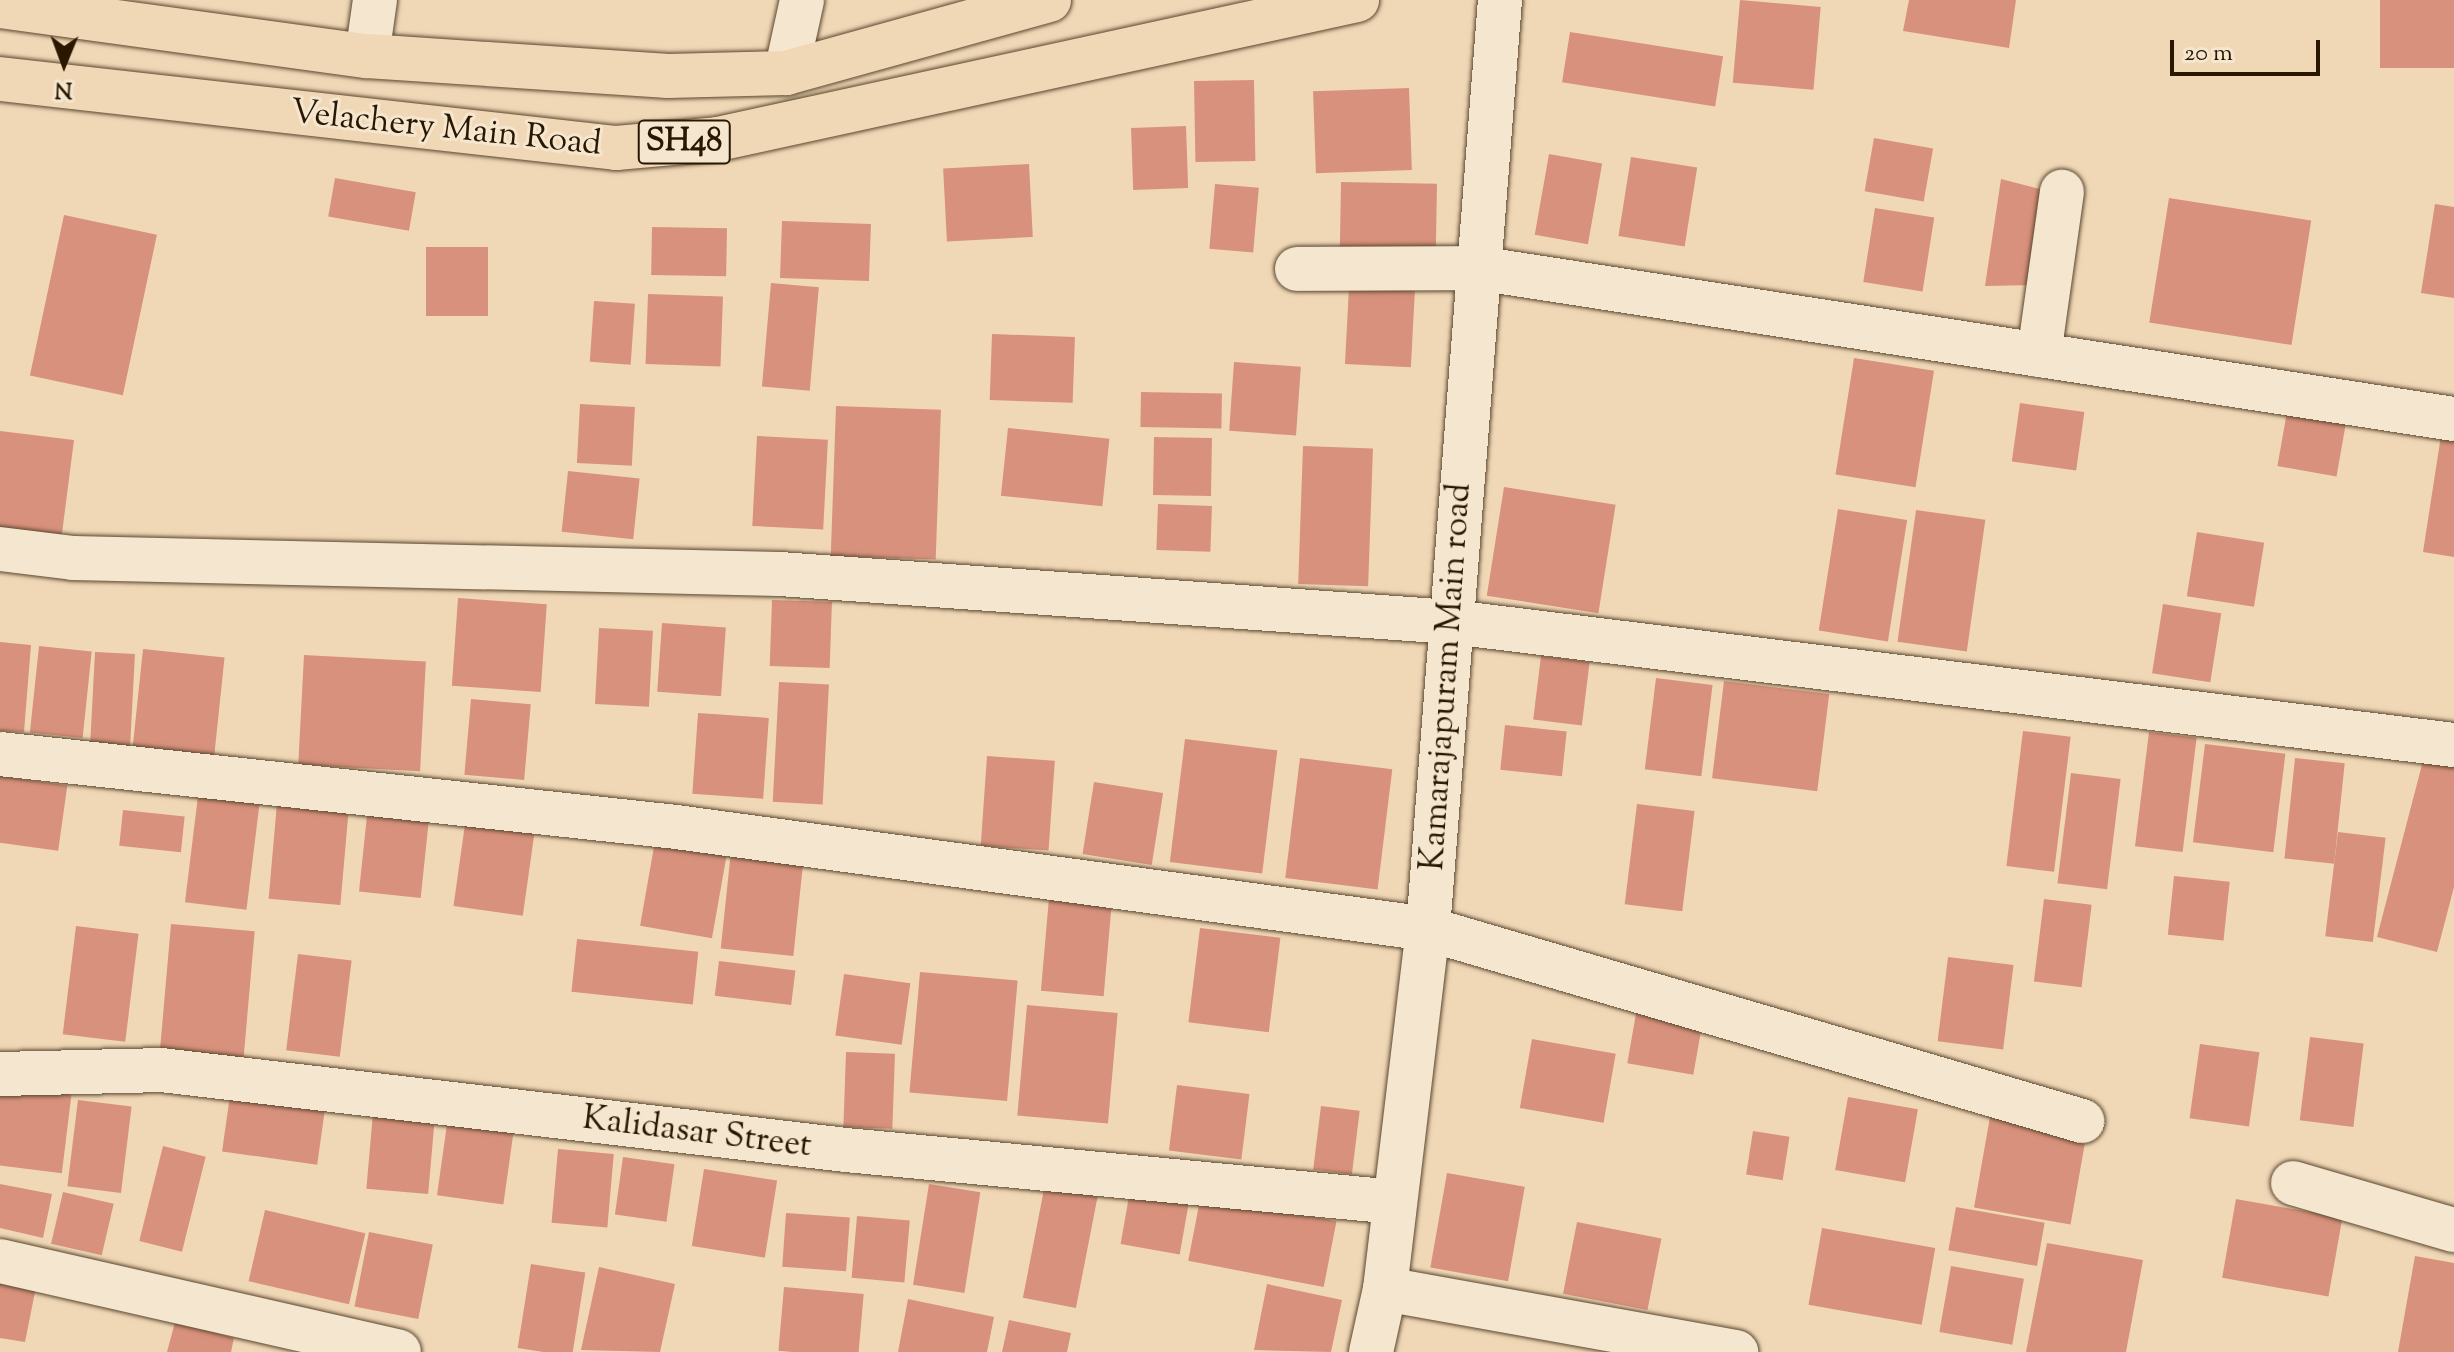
<!DOCTYPE html>
<style>
body{margin:0}
#map{position:relative;width:2454px;height:1352px;overflow:hidden;background:#f0d8b7;font-family:"Sorts Mill Goudy",serif}
div>[style]{position:absolute}
[style*='--x']{left:calc(var(--x)*1px);top:calc(var(--y)*1px);width:calc(var(--w)*1px);rotate:calc(var(--a)*1deg)}
.building>*{inset:0;background:#d8917c;transform-origin:0 0}
.roads{filter:drop-shadow(0 0 2px #5b472e) drop-shadow(0 0 2px #5b472e)}
.street>*{height:44px;margin:-22px;padding:0 22px;transform-origin:22px;border-radius:22px;background:#f5e6d0}
.secondary>*{height:44px;margin:-22px;padding:0 22px;transform-origin:22px;border-radius:22px;background:#f5e6d0}
.primary>*{height:44px;margin:-22px;padding:0 22px;transform-origin:22px;border-radius:22px;background:#f0d8b7}
span{translate:-50% -50%;white-space:nowrap;text-align:center;line-height:1.15;-webkit-text-stroke:6px #f5e6d0;paint-order:stroke}
.shield-label span{padding:2px 6px;background:#f5e6d0;border:2px solid;border-radius:6px;-webkit-text-stroke-width:0}
.shield-label{font-size:32px;color:#291700;font-weight:700}
.street-label{font-size:34px;color:#291700}
.north{position:absolute;left:24px;top:24px;width:80px;height:80px;-webkit-text-stroke:6px #f5e6d0;paint-order:stroke;rotate:181deg;font-size:22px;font-weight:700;line-height:32px;text-align:center;color:#291700}
.north::after{content:'';display:block;margin:auto;width:28px;height:36px;background:#291700;clip-path:polygon(50% 0,100% 100%,50% 72%,0 100%)}
.scale{position:absolute;left:2170px;top:40px;width:150px;height:36px;box-sizing:border-box;border:4px solid #291700;border-top:0;padding-left:10px;font-size:24px;line-height:28px;white-space:nowrap;color:#291700;-webkit-text-stroke:6px #f5e6d0;paint-order:stroke}
</style>
<div id="map">
<div class="building">
<i style="left:1740px;top:0;width:81px;height:83px;rotate:5deg"></i>
<i style="clip-path:polygon(1909px 0,2016px 0,2009px 48px,1903px 31px)"></i>
<i style="left:2380px;top:0;width:74px;height:68px"></i>
<i style="left:1570px;top:32px;width:155px;height:51px;rotate:9deg"></i>
<i style="left:1254px;top:80px;width:81px;height:60px;rotate:89deg"></i>
<i style="left:1409px;top:88px;width:82px;height:96px;rotate:88deg"></i>
<i style="left:1186px;top:126px;width:62px;height:55px;rotate:88deg"></i>
<i style="left:1874px;top:138px;width:60px;height:54px;rotate:10deg"></i>
<i style="left:1549px;top:154px;width:54px;height:82px;rotate:10deg"></i>
<i style="left:1631px;top:157px;width:67px;height:80px;rotate:9deg"></i>
<i style="left:1029px;top:164px;width:73px;height:86px;rotate:87deg"></i>
<i style="left:335px;top:178px;width:82px;height:39px;rotate:10deg"></i>
<i style="clip-path:polygon(2001px 179px,2044px 190px,2035px 285px,1985px 286px)"></i>
<i style="left:1341px;top:182px;width:96px;height:70px;rotate:1deg"></i>
<i style="left:1215px;top:184px;width:44px;height:65px;rotate:5deg"></i>
<i style="left:2169px;top:198px;width:144px;height:126px;rotate:9deg"></i>
<i style="clip-path:polygon(2435px 204px,2454px 207px,2454px 298px,2421px 293px)"></i>
<i style="left:1875px;top:208px;width:60px;height:75px;rotate:9deg"></i>
<i style="left:64px;top:215px;width:95px;height:164px;rotate:12deg"></i>
<i style="left:782px;top:221px;width:89px;height:57px;rotate:2deg"></i>
<i style="left:652px;top:227px;width:75px;height:48px;rotate:1deg"></i>
<i style="left:426px;top:247px;width:62px;height:69px"></i>
<i style="left:771px;top:283px;width:48px;height:104px;rotate:5deg"></i>
<i style="left:1349px;top:287px;width:66px;height:77px;rotate:3deg"></i>
<i style="left:648px;top:294px;width:75px;height:70px;rotate:2deg"></i>
<i style="left:594px;top:301px;width:41px;height:61px;rotate:4deg"></i>
<i style="left:992px;top:334px;width:83px;height:66px;rotate:2deg"></i>
<i style="left:1854px;top:358px;width:81px;height:118px;rotate:9deg"></i>
<i style="left:1234px;top:362px;width:67px;height:69px;rotate:4deg"></i>
<i style="left:1141px;top:392px;width:81px;height:35px;rotate:1deg"></i>
<i style="left:2020px;top:403px;width:65px;height:59px;rotate:8deg"></i>
<i style="left:580px;top:404px;width:55px;height:59px;rotate:3deg"></i>
<i style="left:836px;top:406px;width:105px;height:150px;rotate:2deg"></i>
<i style="left:2288px;top:406px;width:60px;height:61px;rotate:10deg"></i>
<i style="left:1008px;top:428px;width:102px;height:68px;rotate:6deg"></i>
<i style="clip-path:polygon(2442px 429px,2454px 431px,2454px 557px,2423px 552px)"></i>
<i style="clip-path:polygon(0 431px,74px 440px,61px 541px,0 534px)"></i>
<i style="left:757px;top:436px;width:71px;height:90px;rotate:3deg"></i>
<i style="left:1154px;top:437px;width:58px;height:58px;rotate:1deg"></i>
<i style="left:1303px;top:446px;width:70px;height:138px;rotate:2deg"></i>
<i style="left:568px;top:471px;width:72px;height:61px;rotate:6deg"></i>
<i style="left:1504px;top:487px;width:113px;height:110px;rotate:9deg"></i>
<i style="left:1158px;top:504px;width:54px;height:46px;rotate:2deg"></i>
<i style="left:1838px;top:509px;width:70px;height:123px;rotate:9deg"></i>
<i style="left:1916px;top:510px;width:70px;height:133px;rotate:8deg"></i>
<i style="left:2197px;top:532px;width:68px;height:65px;rotate:9deg"></i>
<i style="left:458px;top:598px;width:89px;height:88px;rotate:4deg"></i>
<i style="left:772px;top:600px;width:60px;height:66px;rotate:2deg"></i>
<i style="left:2163px;top:604px;width:59px;height:70px;rotate:9deg"></i>
<i style="left:662px;top:623px;width:64px;height:69px;rotate:4deg"></i>
<i style="left:599px;top:628px;width:54px;height:76px;rotate:3deg"></i>
<i style="clip-path:polygon(0 642px,31px 645px,24px 732px,0 731px)"></i>
<i style="left:39px;top:646px;width:53px;height:87px;rotate:6deg"></i>
<i style="left:143px;top:649px;width:82px;height:100px;rotate:6deg"></i>
<i style="left:95px;top:652px;width:40px;height:92px;rotate:3deg"></i>
<i style="left:304px;top:655px;width:122px;height:110px;rotate:3deg"></i>
<i style="left:1541px;top:656px;width:49px;height:64px;rotate:7deg"></i>
<i style="left:1656px;top:678px;width:57px;height:92px;rotate:7deg"></i>
<i style="left:1724px;top:681px;width:106px;height:98px;rotate:7deg"></i>
<i style="left:779px;top:682px;width:50px;height:120px;rotate:3deg"></i>
<i style="left:471px;top:699px;width:60px;height:76px;rotate:5deg"></i>
<i style="left:698px;top:713px;width:71px;height:81px;rotate:4deg"></i>
<i style="left:1505px;top:725px;width:62px;height:45px;rotate:6deg"></i>
<i style="left:2023px;top:731px;width:48px;height:136px;rotate:7deg"></i>
<i style="left:2149px;top:732px;width:48px;height:115px;rotate:7deg"></i>
<i style="left:1185px;top:739px;width:93px;height:124px;rotate:7deg"></i>
<i style="left:2205px;top:744px;width:81px;height:99px;rotate:7deg"></i>
<i style="left:987px;top:756px;width:68px;height:90px;rotate:4deg"></i>
<i style="clip-path:polygon(2424px 757px,2454px 765px,2454px 887px,2437px 952px,2377px 937px)"></i>
<i style="left:1300px;top:758px;width:93px;height:121px;rotate:7deg"></i>
<i style="left:2295px;top:758px;width:50px;height:101px;rotate:6deg"></i>
<i style="left:2071px;top:773px;width:50px;height:111px;rotate:7deg"></i>
<i style="left:0;top:776px;width:68px;height:66px;rotate:8deg"></i>
<i style="left:1094px;top:782px;width:70px;height:73px;rotate:9deg"></i>
<i style="left:198px;top:796px;width:62px;height:107px;rotate:7deg"></i>
<i style="left:277px;top:803px;width:72px;height:96px;rotate:5deg"></i>
<i style="left:1637px;top:804px;width:58px;height:101px;rotate:7deg"></i>
<i style="left:368px;top:806px;width:62px;height:86px;rotate:6deg"></i>
<i style="left:123px;top:810px;width:62px;height:36px;rotate:6deg"></i>
<i style="left:466px;top:817px;width:70px;height:90px;rotate:8deg"></i>
<i style="left:2338px;top:832px;width:48px;height:105px;rotate:7deg"></i>
<i style="left:655px;top:841px;width:73px;height:86px;rotate:10deg"></i>
<i style="left:731px;top:851px;width:73px;height:98px;rotate:6deg"></i>
<i style="left:2174px;top:876px;width:56px;height:59px;rotate:6deg"></i>
<i style="left:1049px;top:898px;width:63px;height:93px;rotate:5deg"></i>
<i style="left:2044px;top:899px;width:48px;height:83px;rotate:7deg"></i>
<i style="left:171px;top:924px;width:84px;height:127px;rotate:5deg"></i>
<i style="left:76px;top:926px;width:63px;height:109px;rotate:7deg"></i>
<i style="left:1200px;top:928px;width:81px;height:95px;rotate:7deg"></i>
<i style="left:577px;top:939px;width:122px;height:53px;rotate:6deg"></i>
<i style="left:298px;top:954px;width:54px;height:97px;rotate:7deg"></i>
<i style="left:1948px;top:957px;width:66px;height:85px;rotate:7deg"></i>
<i style="left:719px;top:961px;width:77px;height:35px;rotate:7deg"></i>
<i style="left:920px;top:972px;width:98px;height:121px;rotate:5deg"></i>
<i style="left:844px;top:974px;width:67px;height:62px;rotate:8deg"></i>
<i style="left:1027px;top:1005px;width:91px;height:111px;rotate:5deg"></i>
<i style="left:1637px;top:1008px;width:67px;height:56px;rotate:10deg"></i>
<i style="left:2310px;top:1037px;width:54px;height:84px;rotate:7deg"></i>
<i style="left:1532px;top:1039px;width:85px;height:70px;rotate:10deg"></i>
<i style="left:2200px;top:1044px;width:60px;height:75px;rotate:8deg"></i>
<i style="left:846px;top:1052px;width:49px;height:75px;rotate:2deg"></i>
<i style="left:1177px;top:1085px;width:73px;height:66px;rotate:7deg"></i>
<i style="left:0;top:1086px;width:72px;height:79px;rotate:7deg"></i>
<i style="left:231px;top:1088px;width:96px;height:64px;rotate:8deg"></i>
<i style="left:1848px;top:1097px;width:71px;height:74px;rotate:10deg"></i>
<i style="left:78px;top:1100px;width:54px;height:87px;rotate:7deg"></i>
<i style="left:1321px;top:1106px;width:39px;height:64px;rotate:7deg"></i>
<i style="left:373px;top:1113px;width:62px;height:76px;rotate:5deg"></i>
<i style="left:448px;top:1117px;width:67px;height:79px;rotate:8deg"></i>
<i style="left:1990px;top:1117px;width:98px;height:92px;rotate:10deg"></i>
<i style="left:1753px;top:1131px;width:37px;height:44px;rotate:9deg"></i>
<i style="left:163px;top:1146px;width:44px;height:98px;rotate:14deg"></i>
<i style="left:558px;top:1149px;width:56px;height:74px;rotate:5deg"></i>
<i style="left:623px;top:1157px;width:52px;height:58px;rotate:8deg"></i>
<i style="left:704px;top:1169px;width:74px;height:78px;rotate:9deg"></i>
<i style="left:1447px;top:1173px;width:79px;height:96px;rotate:10deg"></i>
<i style="left:1046px;top:1179px;width:54px;height:121px;rotate:11deg"></i>
<i style="clip-path:polygon(0 1184px,52px 1194px,43px 1238px,0 1228px)"></i>
<i style="left:929px;top:1184px;width:52px;height:102px;rotate:9deg"></i>
<i style="left:1131px;top:1185px;width:60px;height:60px;rotate:10deg"></i>
<i style="left:63px;top:1192px;width:52px;height:53px;rotate:13deg"></i>
<i style="left:1201px;top:1195px;width:138px;height:67px;rotate:11deg"></i>
<i style="left:2236px;top:1199px;width:108px;height:80px;rotate:10deg"></i>
<i style="left:1956px;top:1207px;width:90px;height:44px;rotate:10deg"></i>
<i style="left:265px;top:1210px;width:103px;height:73px;rotate:13deg"></i>
<i style="left:786px;top:1213px;width:64px;height:54px;rotate:4deg"></i>
<i style="left:857px;top:1216px;width:53px;height:62px;rotate:5deg"></i>
<i style="left:1577px;top:1222px;width:86px;height:73px;rotate:11deg"></i>
<i style="left:1822px;top:1228px;width:115px;height:78px;rotate:10deg"></i>
<i style="left:369px;top:1232px;width:65px;height:76px;rotate:11deg"></i>
<i style="clip-path:polygon(2047px 1243px,2143px 1260px,2126px 1352px,2026px 1352px)"></i>
<i style="clip-path:polygon(2415px 1256px,2454px 1263px,2454px 1352px,2398px 1352px)"></i>
<i style="left:531px;top:1264px;width:55px;height:85px;rotate:9deg"></i>
<i style="left:1951px;top:1266px;width:74px;height:67px;rotate:10deg"></i>
<i style="clip-path:polygon(599px 1267px,675px 1284px,660px 1352px,581px 1350px)"></i>
<i style="clip-path:polygon(0 1280px,36px 1287px,25px 1342px,0 1338px)"></i>
<i style="clip-path:polygon(1267px 1284px,1342px 1300px,1331px 1352px,1254px 1350px)"></i>
<i style="left:784px;top:1287px;width:80px;height:64px;rotate:5deg"></i>
<i style="clip-path:polygon(908px 1299px,994px 1317px,987px 1352px,898px 1352px)"></i>
<i style="clip-path:polygon(1009px 1320px,1071px 1333px,1067px 1352px,1002px 1352px)"></i>
<i style="clip-path:polygon(175px 1322px,234px 1338px,231px 1352px,167px 1352px)"></i>
</div>
<div class="roads">
<div class="street">
<i style="--x:367;--y:56;--w:57;--a:-81.9"></i>
<i style="--x:786;--y:73;--w:75;--a:-77.6"></i>
<i style="--x:1297;--y:269;--w:180;--a:-0.3"></i>
<i style="--x:1477;--y:268;--w:989;--a:8.79"></i>
<i style="--x:2039;--y:355;--w:165;--a:-82"></i>
<i style="--x:0;--y:549;--w:74;--a:7"></i>
<i style="--x:73;--y:558;--w:707;--a:1.3"></i>
<i style="--x:780;--y:574;--w:674;--a:4.09"></i>
<i style="--x:1452;--y:622;--w:1010;--a:7"></i>
<i style="--x:0;--y:754;--w:680;--a:6.16"></i>
<i style="--x:676;--y:827;--w:759;--a:7.72"></i>
<i style="--x:1428;--y:929;--w:682;--a:16.36"></i>
<i style="--x:0;--y:1074;--w:161;--a:-1.4"></i>
<i style="--x:161;--y:1070;--w:690;--a:6.66"></i>
<i style="--x:846;--y:1150;--w:551;--a:5.41"></i>
<i style="--x:2293;--y:1183;--w:168;--a:16.3"></i>
<i style="--x:0;--y:1261;--w:409;--a:12.8"></i>
<i style="--x:1385;--y:1289;--w:357;--a:10.2"></i>
</div>
<div class="secondary">
<i style="--x:1371;--y:1352;--w:65;--a:-77.5"></i>
<i style="--x:1385;--y:1289;--w:363;--a:-83.2"></i>
<i style="--x:1428;--y:929;--w:932;--a:-85.57"></i>
</div>
<div class="primary">
<i style="--x:0;--y:6;--w:370;--a:7.8"></i>
<i style="--x:367;--y:56;--w:302;--a:3.8"></i>
<i style="--x:668;--y:76;--w:118;--a:-1.5"></i>
<i style="--x:786;--y:73;--w:273;--a:-15.5"></i>
<i style="--x:0;--y:79;--w:620;--a:6.39"></i>
<i style="--x:616;--y:148;--w:102;--a:-5"></i>
<i style="--x:718;--y:139;--w:654;--a:-12.27"></i>
</div>
</div>
<div class="shield-label">
<span style="left:684px;top:142px">SH48</span>
</div>
<div class="street-label">
<span style="left:446px;top:129px;rotate:6deg">Velachery Main Road</span>
<span style="left:1447px;top:677px;rotate:-86deg">Kamarajapuram Main road</span>
<span style="left:697px;top:1133px;rotate:7deg">Kalidasar Street</span>
</div>
<div class="north">N</div>
<div class="scale">20 m</div>
</div>
